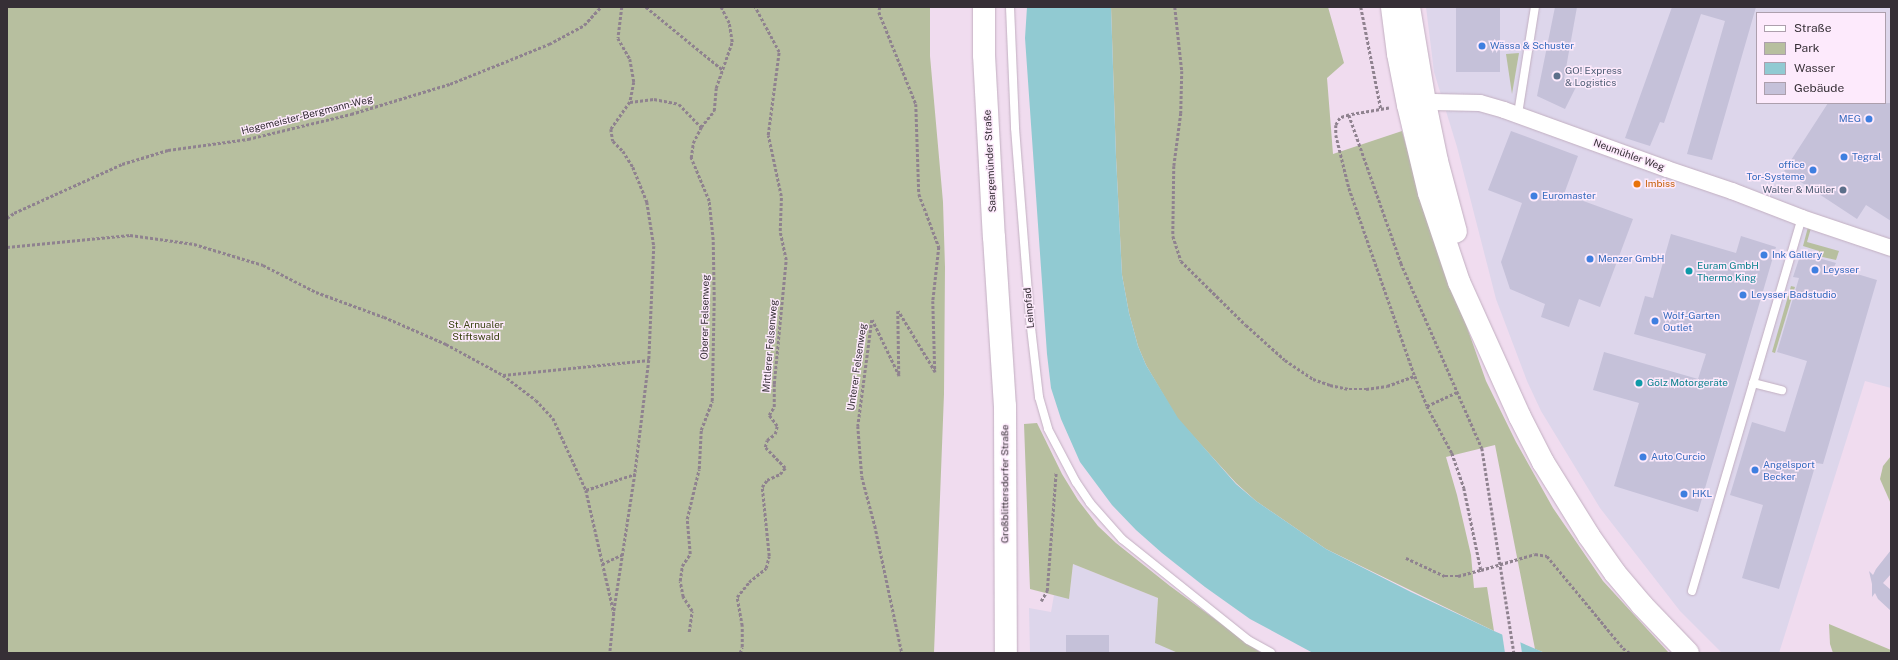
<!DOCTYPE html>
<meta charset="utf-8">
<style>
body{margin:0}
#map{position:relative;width:1898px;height:660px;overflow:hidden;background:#f0dcef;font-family:"Public Sans",sans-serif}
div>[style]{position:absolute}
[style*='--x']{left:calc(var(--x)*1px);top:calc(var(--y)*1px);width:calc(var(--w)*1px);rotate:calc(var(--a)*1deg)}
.commercial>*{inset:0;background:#ddd6eb}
.green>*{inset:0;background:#b7bf9f}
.water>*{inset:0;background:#91cad2}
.pier>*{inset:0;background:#f0dcef}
.building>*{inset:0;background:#c5c1d9;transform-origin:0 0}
.path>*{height:2.5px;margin-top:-1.25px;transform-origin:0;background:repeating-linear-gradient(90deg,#8f828f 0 3px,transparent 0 5px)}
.roads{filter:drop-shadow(0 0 1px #c2afc1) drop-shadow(0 0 1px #c2afc1)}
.service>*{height:8px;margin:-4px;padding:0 4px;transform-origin:4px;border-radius:4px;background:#fff}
.minor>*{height:16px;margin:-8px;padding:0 8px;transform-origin:8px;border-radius:8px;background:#fff}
.primary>*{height:22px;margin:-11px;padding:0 11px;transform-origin:11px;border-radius:11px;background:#fff}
.path-bridge>*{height:2.5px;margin-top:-1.25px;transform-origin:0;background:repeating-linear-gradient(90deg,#8f828f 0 3px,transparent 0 5px)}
.dots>*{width:11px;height:11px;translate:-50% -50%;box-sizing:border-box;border:2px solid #fdeafc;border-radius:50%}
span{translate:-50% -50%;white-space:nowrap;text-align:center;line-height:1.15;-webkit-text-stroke:3px #fdeafc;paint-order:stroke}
.shop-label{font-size:10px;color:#366cbe}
.left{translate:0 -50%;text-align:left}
.right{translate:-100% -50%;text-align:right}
.service-label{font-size:10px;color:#4e5e75}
.street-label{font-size:10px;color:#362f36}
.food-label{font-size:10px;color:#c56008}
.culture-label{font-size:10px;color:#0d838f}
.park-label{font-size:10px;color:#394211}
.frame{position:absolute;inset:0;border:8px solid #362f36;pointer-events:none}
.legend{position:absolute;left:1756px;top:12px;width:130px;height:92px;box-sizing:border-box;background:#fdeafc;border:1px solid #ad9fad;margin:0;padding:5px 7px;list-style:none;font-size:12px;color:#362f36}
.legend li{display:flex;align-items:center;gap:8px;height:20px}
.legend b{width:20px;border:1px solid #ad9fad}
</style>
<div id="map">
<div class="commercial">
<i style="clip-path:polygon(evenodd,1426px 7px,1891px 7px,1891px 388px,1865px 381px,1779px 653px,1722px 653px,1680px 611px,1600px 508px,1541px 411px,1527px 381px,1496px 299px,1457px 147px,1434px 72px,1426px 7px,1757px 13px,1885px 13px,1885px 103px,1757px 103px,1757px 13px)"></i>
<i style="clip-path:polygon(1073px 564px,1158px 598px,1155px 642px,1178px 653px,1030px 653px,1029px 608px,1051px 612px,1054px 595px,1069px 598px)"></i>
</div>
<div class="green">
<i style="clip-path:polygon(7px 7px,930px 7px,930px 56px,943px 202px,945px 267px,944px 394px,934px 653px,7px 653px)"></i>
<i style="clip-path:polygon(1111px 7px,1328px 7px,1344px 63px,1327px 78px,1333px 154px,1402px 131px,1421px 197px,1486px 381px,1516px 442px,1553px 508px,1603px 581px,1669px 653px,1545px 653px,1535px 649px,1495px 445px,1446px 457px,1457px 495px,1471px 555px,1474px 588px,1487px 587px,1494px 631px,1326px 549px,1256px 501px,1236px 483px,1195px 438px,1177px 418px,1146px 365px,1138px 346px,1129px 313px,1122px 275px,1116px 157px)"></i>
<i style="clip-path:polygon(1519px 53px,1512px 94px,1506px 54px)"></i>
<i style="clip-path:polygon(1808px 227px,1811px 228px,1807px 242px,1839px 251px,1836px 260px,1818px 256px,1819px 251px,1803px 246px)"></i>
<i style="clip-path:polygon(1791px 286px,1795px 287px,1775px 353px,1772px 352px)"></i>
<i style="clip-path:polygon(1037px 423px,1062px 474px,1078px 500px,1098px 526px,1116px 543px,1170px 586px,1261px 653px,1178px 653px,1155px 643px,1158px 598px,1073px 564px,1069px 599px,1030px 589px,1024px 424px)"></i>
<i style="clip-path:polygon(1891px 456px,1891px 504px,1880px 479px,1883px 466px)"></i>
<i style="clip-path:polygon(1829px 624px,1891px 650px,1891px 653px,1833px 653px,1830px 644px)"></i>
</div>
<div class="water">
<i style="clip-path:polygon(1027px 7px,1111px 7px,1116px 157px,1122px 275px,1129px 313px,1138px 346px,1146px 365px,1178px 418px,1236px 484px,1256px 501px,1326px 549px,1411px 592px,1494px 631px,1545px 653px,1313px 653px,1250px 619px,1205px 587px,1162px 553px,1136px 530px,1112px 505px,1080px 462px,1061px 419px,1051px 388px,1047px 354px,1025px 38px)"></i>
</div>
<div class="pier">
<i style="clip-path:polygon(1502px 633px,1520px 640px,1522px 653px,1505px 653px)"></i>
</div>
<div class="building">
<i style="left:1456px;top:7px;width:44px;height:65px"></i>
<i style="clip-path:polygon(1555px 7px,1577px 7px,1564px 79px,1578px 83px,1565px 109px,1537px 96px)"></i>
<i style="clip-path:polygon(1672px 7px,1756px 7px,1712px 160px,1687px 154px,1725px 21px,1701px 14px,1664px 123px,1660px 122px,1650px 146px,1625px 138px)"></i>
<i style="clip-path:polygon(1828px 103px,1891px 103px,1891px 221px,1866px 205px,1857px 219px,1784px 171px)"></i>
<i style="clip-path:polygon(1511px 131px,1578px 156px,1564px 194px,1633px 219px,1600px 307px,1579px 299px,1569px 327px,1541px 317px,1545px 304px,1510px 289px,1501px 262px,1522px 203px,1488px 190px)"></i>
<i style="clip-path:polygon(1671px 234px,1736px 253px,1741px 236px,1776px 247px,1698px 512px,1614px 486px,1639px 403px,1593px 390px,1604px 352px,1698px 379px,1706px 354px,1634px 334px,1645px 296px,1653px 298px)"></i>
<i style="clip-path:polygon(1801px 253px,1836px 263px,1834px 267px,1877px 280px,1823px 464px,1816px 463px,1779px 589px,1742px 578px,1763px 505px,1730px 495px,1752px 422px,1785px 432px,1807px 361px,1777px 352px,1799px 278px,1793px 277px)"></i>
<i style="clip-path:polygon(1891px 550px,1891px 574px,1883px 583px,1891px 590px,1891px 611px,1878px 599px,1875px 593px,1872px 597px,1872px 584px,1869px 571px,1873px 575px,1876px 569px)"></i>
<i style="left:1109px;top:635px;width:18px;height:43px;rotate:90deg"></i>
</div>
<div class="path">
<i style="--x:622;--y:7;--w:31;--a:97"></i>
<i style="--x:618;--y:38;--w:24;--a:60"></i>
<i style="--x:630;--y:59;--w:23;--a:80"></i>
<i style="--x:634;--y:82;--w:20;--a:101"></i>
<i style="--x:630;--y:102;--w:33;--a:125"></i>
<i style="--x:611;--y:129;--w:12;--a:81"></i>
<i style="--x:613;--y:141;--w:14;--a:45"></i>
<i style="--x:623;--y:151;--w:19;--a:58"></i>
<i style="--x:633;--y:167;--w:38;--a:68"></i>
<i style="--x:647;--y:202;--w:45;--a:81"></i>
<i style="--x:654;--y:246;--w:114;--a:92.5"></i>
<i style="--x:646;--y:7;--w:99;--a:39.3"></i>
<i style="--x:880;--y:7;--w:5;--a:101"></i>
<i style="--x:879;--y:12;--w:99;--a:68.1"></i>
<i style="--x:916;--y:104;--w:90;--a:88.1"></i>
<i style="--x:919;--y:194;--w:57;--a:69.3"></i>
<i style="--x:939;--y:247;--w:54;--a:96.3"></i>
<i style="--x:933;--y:301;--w:71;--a:88.4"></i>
<i style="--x:935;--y:372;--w:71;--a:-121.2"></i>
<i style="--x:898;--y:311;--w:65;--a:89.1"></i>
<i style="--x:899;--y:376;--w:62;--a:-115.7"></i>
<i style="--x:872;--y:320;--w:107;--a:97.5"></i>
<i style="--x:858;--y:426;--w:51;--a:85.5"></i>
<i style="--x:862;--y:477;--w:51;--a:75.1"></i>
<i style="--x:875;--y:526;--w:130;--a:78"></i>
<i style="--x:1175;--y:7;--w:64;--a:83.8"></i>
<i style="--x:1182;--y:71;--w:42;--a:91.4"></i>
<i style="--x:1181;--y:113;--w:53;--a:97.5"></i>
<i style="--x:1174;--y:166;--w:70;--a:90.8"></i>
<i style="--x:1173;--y:236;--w:26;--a:72"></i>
<i style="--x:1181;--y:261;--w:91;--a:44.6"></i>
<i style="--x:1246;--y:325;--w:52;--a:41.9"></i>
<i style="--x:1285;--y:360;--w:34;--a:34"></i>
<i style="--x:1313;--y:379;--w:18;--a:19"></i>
<i style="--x:1330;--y:385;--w:19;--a:12"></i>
<i style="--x:1349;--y:389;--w:17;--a:0"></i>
<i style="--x:1366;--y:389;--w:21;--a:-8"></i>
<i style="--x:1387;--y:386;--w:30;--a:-20"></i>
<i style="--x:1361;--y:7;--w:104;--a:78.9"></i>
<i style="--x:630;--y:102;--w:24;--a:-7"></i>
<i style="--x:654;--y:99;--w:25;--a:11"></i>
<i style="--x:679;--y:104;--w:32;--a:46"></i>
<i style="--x:1389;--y:108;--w:41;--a:170.1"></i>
<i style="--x:1349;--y:115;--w:9;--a:162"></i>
<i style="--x:1340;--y:118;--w:8;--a:120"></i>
<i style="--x:1336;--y:125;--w:10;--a:90"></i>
<i style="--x:1336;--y:135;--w:55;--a:76.2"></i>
<i style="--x:1349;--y:188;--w:199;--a:70.7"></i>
<i style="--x:1415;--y:376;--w:32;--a:68"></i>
<i style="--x:1427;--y:406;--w:53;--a:62"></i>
<i style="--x:1452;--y:453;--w:37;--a:71"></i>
<i style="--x:1464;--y:488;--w:84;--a:78.3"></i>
<i style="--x:1481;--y:570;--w:56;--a:-16.5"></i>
<i style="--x:1535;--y:554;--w:12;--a:9"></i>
<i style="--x:1547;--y:556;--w:119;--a:50.4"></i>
<i style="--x:1623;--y:648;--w:9;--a:36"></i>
<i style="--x:1349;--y:115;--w:157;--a:70.6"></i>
<i style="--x:1401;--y:263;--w:202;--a:66.4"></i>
<i style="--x:7;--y:218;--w:9;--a:-36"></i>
<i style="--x:14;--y:213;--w:119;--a:-24.4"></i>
<i style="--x:122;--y:164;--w:48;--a:-16.9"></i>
<i style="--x:168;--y:150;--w:81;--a:-7.8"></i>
<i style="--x:248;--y:139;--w:106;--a:-13.6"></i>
<i style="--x:351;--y:114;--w:103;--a:-16.9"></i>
<i style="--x:450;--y:84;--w:107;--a:-22"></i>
<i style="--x:549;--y:44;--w:40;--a:-28"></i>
<i style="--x:584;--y:25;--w:25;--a:-47"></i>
<i style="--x:7;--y:247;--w:124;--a:-5.6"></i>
<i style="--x:130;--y:235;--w:65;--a:8"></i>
<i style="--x:194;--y:244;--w:72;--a:16.9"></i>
<i style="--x:263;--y:265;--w:59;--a:27"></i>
<i style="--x:316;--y:292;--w:72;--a:20.2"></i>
<i style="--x:384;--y:317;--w:68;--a:23.5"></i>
<i style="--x:446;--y:344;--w:65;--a:28.5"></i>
<i style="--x:503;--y:375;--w:41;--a:37.1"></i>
<i style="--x:536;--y:400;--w:25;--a:47"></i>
<i style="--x:553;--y:418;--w:79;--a:65.4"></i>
<i style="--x:586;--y:490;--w:126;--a:77.2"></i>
<i style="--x:614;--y:613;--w:40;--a:95.7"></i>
<i style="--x:503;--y:375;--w:147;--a:-5.9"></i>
<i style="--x:649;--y:360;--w:115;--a:97"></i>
<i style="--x:635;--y:474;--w:139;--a:98.7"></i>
<i style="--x:1427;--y:406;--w:33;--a:-25"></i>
<i style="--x:586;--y:490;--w:52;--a:-18.1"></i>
<i style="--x:1406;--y:558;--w:43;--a:24.8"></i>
<i style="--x:1445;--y:576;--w:13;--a:0"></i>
<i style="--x:1458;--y:576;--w:24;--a:-15"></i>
<i style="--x:602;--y:564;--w:23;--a:-25"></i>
<i style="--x:1041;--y:601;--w:12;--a:-59"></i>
<i style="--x:1047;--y:591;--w:119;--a:-85.7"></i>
<i style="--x:689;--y:632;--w:21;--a:-82"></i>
<i style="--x:692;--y:611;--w:17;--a:-123"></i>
<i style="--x:683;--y:597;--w:16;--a:-101"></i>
<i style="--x:680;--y:581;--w:15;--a:-82"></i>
<i style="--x:682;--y:566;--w:14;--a:-56"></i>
<i style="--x:690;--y:554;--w:35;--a:-95"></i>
<i style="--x:687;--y:519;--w:51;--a:-76.5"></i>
<i style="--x:699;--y:469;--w:39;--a:-87"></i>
<i style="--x:701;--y:430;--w:31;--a:-69"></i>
<i style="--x:712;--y:401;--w:101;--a:-88.9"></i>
<i style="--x:714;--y:300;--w:60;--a:-91"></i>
<i style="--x:713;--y:240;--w:39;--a:-96"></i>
<i style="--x:709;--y:201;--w:47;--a:-112.7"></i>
<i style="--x:691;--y:158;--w:15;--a:-82"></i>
<i style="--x:693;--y:143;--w:18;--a:-63"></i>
<i style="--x:701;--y:127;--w:21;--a:-51"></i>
<i style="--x:714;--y:111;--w:23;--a:-85"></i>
<i style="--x:716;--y:88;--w:49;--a:-70.8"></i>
<i style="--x:732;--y:42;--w:19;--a:-99"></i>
<i style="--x:729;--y:23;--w:18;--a:-117"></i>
<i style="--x:740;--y:653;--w:6;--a:-72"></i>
<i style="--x:742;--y:647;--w:21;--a:-90"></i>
<i style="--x:742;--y:626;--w:29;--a:-100"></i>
<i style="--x:737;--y:597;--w:19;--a:-51"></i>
<i style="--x:749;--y:582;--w:22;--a:-39"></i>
<i style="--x:766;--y:568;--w:12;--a:-76"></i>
<i style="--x:769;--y:556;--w:69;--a:-95.8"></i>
<i style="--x:762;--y:487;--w:9;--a:-54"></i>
<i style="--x:767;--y:480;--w:14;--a:-25"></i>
<i style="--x:780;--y:474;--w:8;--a:-50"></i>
<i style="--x:785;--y:468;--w:29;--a:-134"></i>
<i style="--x:765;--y:447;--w:7;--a:-74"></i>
<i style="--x:767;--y:440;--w:10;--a:-37"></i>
<i style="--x:775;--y:434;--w:8;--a:-76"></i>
<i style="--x:777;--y:426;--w:14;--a:-126"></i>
<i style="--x:769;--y:415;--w:9;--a:-58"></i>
<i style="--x:774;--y:407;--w:23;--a:-90"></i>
<i style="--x:774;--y:384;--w:125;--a:-84.5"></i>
<i style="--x:786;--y:260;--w:30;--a:-102"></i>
<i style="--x:780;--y:231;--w:35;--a:-88"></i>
<i style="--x:781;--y:196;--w:62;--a:-102"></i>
<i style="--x:768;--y:135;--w:84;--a:-82.5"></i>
<i style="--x:779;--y:52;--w:51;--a:-118.1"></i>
</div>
<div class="roads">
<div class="service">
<i style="--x:1010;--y:7;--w:121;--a:87.6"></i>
<i style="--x:1015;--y:128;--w:192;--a:85.5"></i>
<i style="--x:1030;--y:319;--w:79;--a:83.4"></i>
<i style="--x:1039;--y:397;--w:33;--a:74"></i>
<i style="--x:1048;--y:429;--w:60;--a:62.2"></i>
<i style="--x:1076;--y:482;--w:25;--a:56"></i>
<i style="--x:1090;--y:503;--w:48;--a:48.4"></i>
<i style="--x:1122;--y:539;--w:161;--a:38.7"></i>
<i style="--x:1248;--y:640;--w:26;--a:29"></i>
<i style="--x:1518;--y:114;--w:108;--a:-81"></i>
<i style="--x:1753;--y:383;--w:30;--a:14"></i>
<i style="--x:1692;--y:591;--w:389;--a:-73.6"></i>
</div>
<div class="minor">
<i style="--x:1415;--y:104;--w:18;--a:-6"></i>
<i style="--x:1433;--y:102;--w:47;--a:1.2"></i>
<i style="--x:1480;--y:103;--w:25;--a:16"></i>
<i style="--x:1504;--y:110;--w:173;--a:19.9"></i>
<i style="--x:1667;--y:169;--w:69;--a:18.7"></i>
<i style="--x:1732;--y:191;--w:75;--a:21.1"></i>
<i style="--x:1802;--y:218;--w:94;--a:18.6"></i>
</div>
<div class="primary">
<i style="--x:984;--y:7;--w:48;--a:90"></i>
<i style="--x:984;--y:55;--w:182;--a:86.9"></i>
<i style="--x:994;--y:237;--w:169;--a:86.3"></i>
<i style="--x:1005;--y:406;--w:247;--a:89.8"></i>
<i style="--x:1392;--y:7;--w:47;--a:82.7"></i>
<i style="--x:1398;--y:54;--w:52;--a:78.9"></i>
<i style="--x:1408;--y:105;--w:90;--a:76.6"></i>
<i style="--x:1429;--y:193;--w:94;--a:71.4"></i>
<i style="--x:1459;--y:282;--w:148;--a:65.7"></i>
<i style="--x:1520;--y:417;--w:51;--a:62.9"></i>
<i style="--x:1543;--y:462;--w:87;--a:58.1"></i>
<i style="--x:1589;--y:536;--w:45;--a:54.9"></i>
<i style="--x:1615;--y:573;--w:42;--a:49.8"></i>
<i style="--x:1642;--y:605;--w:66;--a:46.2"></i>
<i style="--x:1409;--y:7;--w:97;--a:80.5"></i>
<i style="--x:1425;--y:103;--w:59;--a:78.3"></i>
<i style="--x:1437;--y:161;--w:73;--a:75"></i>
</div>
</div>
<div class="path-bridge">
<i style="--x:1482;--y:448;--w:207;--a:81.1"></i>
</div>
<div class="dots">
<i style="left:1482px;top:46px;background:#3f7fe0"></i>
<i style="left:1557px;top:76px;background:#5c6f8a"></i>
<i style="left:1869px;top:119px;background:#3f7fe0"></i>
<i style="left:1844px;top:157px;background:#3f7fe0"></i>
<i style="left:1813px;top:170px;background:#3f7fe0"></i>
<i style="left:1637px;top:184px;background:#e8710a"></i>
<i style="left:1843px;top:190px;background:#5c6f8a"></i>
<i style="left:1534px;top:196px;background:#3f7fe0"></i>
<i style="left:1764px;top:255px;background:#3f7fe0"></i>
<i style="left:1590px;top:259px;background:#3f7fe0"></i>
<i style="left:1815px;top:270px;background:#3f7fe0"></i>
<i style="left:1689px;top:271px;background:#0f9aa8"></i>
<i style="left:1743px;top:295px;background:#3f7fe0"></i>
<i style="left:1655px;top:321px;background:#3f7fe0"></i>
<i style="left:1639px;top:383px;background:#0f9aa8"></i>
<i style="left:1643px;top:457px;background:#3f7fe0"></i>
<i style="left:1755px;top:470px;background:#3f7fe0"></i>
<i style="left:1684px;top:494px;background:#3f7fe0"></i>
</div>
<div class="shop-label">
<span class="left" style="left:1490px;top:46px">Wässa &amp; Schuster</span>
<span class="right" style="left:1861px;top:119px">MEG</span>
<span class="left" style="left:1852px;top:157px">Tegral</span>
<span class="right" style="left:1805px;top:170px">office<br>Tor-Systeme</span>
<span class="left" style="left:1542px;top:196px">Euromaster</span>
<span class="left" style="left:1772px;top:255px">Ink Gallery</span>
<span class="left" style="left:1598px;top:259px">Menzer GmbH</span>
<span class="left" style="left:1823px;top:270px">Leysser</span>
<span class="left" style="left:1751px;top:295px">Leysser Badstudio</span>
<span class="left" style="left:1663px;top:321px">Wolf-Garten<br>Outlet</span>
<span class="left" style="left:1651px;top:457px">Auto Curcio</span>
<span class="left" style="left:1763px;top:470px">Angelsport<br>Becker</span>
<span class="left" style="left:1692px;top:494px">HKL</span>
</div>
<div class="service-label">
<span class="left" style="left:1565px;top:76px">GO! Express<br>&amp; Logistics</span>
<span class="right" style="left:1835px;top:190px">Walter &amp; Müller</span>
</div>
<div class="street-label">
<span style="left:307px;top:115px;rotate:-14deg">Hegemeister-Bergmann-Weg</span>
<span style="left:1629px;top:155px;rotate:20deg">Neumühler Weg</span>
<span style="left:990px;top:161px;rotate:-93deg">Saargemünder Straße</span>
<span style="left:1029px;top:308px;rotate:-95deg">Leinpfad</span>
<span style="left:705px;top:317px;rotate:-89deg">Oberer Felsenweg</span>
<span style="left:770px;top:346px;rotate:-85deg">Mittlerer Felsenweg</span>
<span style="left:857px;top:367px;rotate:-82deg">Unterer Felsenweg</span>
<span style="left:1005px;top:484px;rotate:-90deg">Großblittersdorfer Straße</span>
</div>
<div class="food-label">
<span class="left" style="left:1645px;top:184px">Imbiss</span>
</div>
<div class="culture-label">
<span class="left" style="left:1697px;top:271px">Euram GmbH<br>Thermo King</span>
<span class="left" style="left:1647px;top:383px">Gölz Motorgeräte</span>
</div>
<div class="park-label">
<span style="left:476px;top:330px">St. Arnualer<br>Stiftswald</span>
</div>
<div class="frame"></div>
<ul class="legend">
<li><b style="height:5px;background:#fff"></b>Straße</li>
<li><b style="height:11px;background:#b7bf9f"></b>Park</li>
<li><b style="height:11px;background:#91cad2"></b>Wasser</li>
<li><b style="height:11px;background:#c5c1d9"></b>Gebäude</li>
</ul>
</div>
